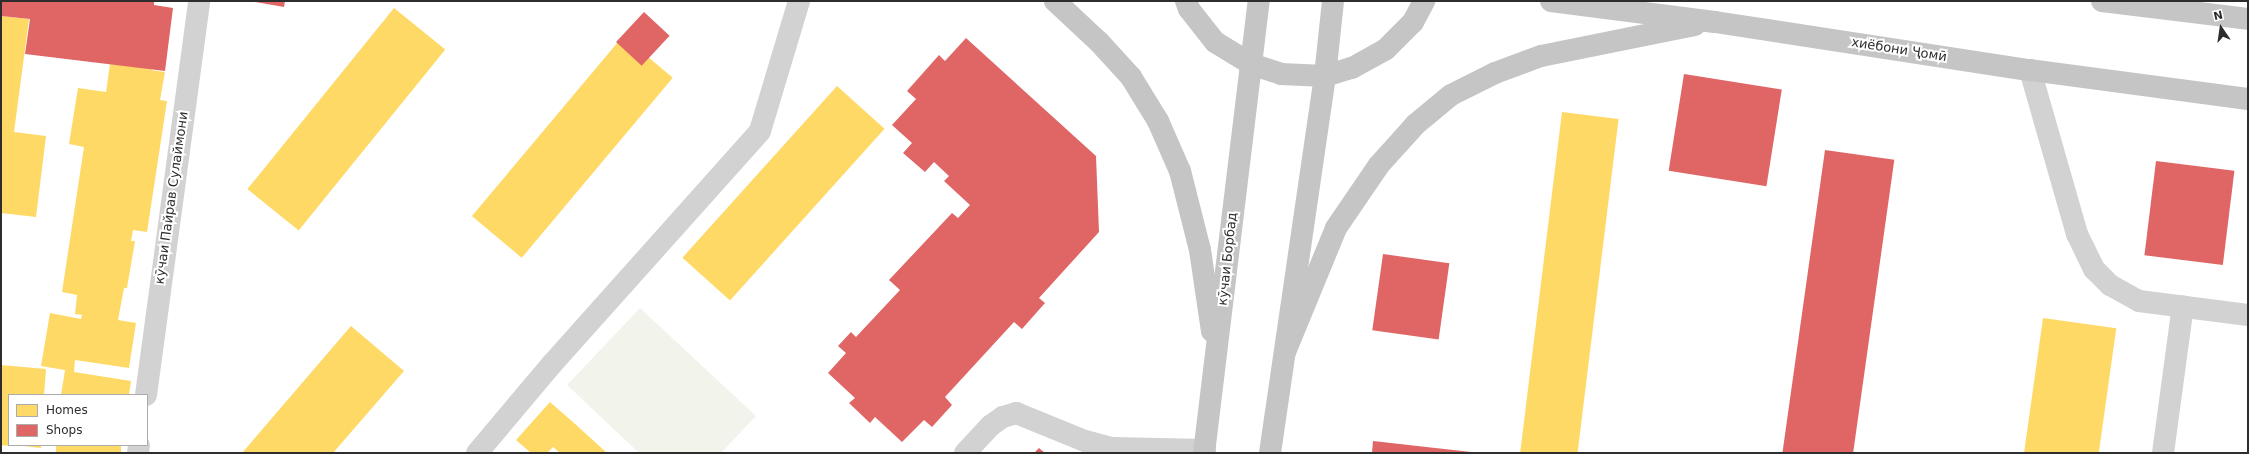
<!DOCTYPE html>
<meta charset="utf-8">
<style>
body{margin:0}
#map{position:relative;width:2249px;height:454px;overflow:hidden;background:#fff;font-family:"DejaVu Sans",sans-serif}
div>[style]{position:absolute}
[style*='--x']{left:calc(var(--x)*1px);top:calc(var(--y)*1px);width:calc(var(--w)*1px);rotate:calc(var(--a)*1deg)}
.green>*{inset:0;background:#f2f4eb}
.homes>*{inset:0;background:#ffd966;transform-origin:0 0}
.shops>*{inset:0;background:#e06666;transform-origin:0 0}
.minor>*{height:22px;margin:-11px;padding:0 11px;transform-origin:11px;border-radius:11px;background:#d2d2d2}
.major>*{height:22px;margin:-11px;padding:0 11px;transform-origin:11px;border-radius:11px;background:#c5c5c5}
span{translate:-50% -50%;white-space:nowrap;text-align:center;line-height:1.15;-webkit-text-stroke:4px #fff;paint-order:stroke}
.street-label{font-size:13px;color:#2d2d2d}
.frame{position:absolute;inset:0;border:2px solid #2d2d2d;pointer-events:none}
.legend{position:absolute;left:8px;top:394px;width:140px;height:52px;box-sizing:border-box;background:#fff;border:1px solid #ababab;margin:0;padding:5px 7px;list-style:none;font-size:12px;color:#2d2d2d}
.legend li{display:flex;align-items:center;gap:8px;height:20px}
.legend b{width:20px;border:1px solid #ababab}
.north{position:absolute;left:2201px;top:8px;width:40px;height:40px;-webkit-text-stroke:3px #fff;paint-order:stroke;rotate:347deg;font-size:11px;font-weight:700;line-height:16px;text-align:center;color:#2d2d2d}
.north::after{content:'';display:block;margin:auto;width:14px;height:18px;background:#2d2d2d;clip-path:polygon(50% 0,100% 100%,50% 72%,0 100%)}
</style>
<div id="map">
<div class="green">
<i style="clip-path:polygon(640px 308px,756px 416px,721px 453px,639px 453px,567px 385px)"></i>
</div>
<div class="homes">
<i style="left:394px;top:8px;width:66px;height:233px;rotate:39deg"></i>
<i style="clip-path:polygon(1px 16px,29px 19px,14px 132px,46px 136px,36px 217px,1px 213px)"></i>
<i style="left:623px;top:36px;width:65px;height:235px;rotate:40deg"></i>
<i style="clip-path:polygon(122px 46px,154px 50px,152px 70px,136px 68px,165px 72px,160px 100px,167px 101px,147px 232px,133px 230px,131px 241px,135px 241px,127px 288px,124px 288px,118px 320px,136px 323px,129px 368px,75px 360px,74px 372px,131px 381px,129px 395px,61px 395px,65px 370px,41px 366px,50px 313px,81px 319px,82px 315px,75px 314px,77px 295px,62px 292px,84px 147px,69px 144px,78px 88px,106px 92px,110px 64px,119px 65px)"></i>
<i style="left:837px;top:86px;width:64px;height:231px;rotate:42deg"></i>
<i style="left:1562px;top:112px;width:57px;height:344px;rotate:7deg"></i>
<i style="left:2043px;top:318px;width:74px;height:136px;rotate:8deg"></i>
<i style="clip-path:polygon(351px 326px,404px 371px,333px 453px,242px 453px)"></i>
<i style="clip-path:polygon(1px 365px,46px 369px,44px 395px,9px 395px,9px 446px,1px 445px)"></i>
<i style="clip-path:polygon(550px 402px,574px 423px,607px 453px,560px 453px,553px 447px,547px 453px,531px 453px,516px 440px)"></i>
<i style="clip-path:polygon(15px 445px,41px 445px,41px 448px)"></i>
<i style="left:56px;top:445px;width:65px;height:8px"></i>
</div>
<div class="shops">
<i style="clip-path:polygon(1px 1px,154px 1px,154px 5px,173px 8px,165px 71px,25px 54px,30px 19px,1px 16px)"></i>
<i style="clip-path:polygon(250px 1px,285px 1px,284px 7px)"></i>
<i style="left:644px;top:12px;width:35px;height:41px;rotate:43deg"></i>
<i style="clip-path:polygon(966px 38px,1096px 156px,1099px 232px,1039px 298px,1045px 303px,1022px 329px,1014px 322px,945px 397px,952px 405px,932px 427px,924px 420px,902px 442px,875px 417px,870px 423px,849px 403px,855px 398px,828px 373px,846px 353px,838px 346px,851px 332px,856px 337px,900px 290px,889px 280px,952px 213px,958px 218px,970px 205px,944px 181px,949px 176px,934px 162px,925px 172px,903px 153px,912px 143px,892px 125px,916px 99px,907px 91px,939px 55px,945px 61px)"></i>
<i style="left:1684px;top:74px;width:99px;height:98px;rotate:9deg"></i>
<i style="left:1825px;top:150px;width:70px;height:306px;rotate:8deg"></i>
<i style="left:2156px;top:161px;width:79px;height:95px;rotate:7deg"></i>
<i style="left:1383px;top:254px;width:67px;height:77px;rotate:8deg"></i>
<i style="clip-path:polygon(1373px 441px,1471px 452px,1471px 453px,1372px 453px)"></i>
<i style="clip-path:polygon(1039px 448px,1045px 453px,1034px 453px)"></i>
</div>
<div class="minor">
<i style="--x:2030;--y:70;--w:171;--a:74"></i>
<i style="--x:2077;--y:234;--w:39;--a:64"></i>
<i style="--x:2094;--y:269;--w:23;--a:45"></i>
<i style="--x:2110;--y:285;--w:33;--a:29"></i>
<i style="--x:2139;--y:301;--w:110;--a:7.3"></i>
<i style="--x:146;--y:395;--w:398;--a:-82.3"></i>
<i style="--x:138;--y:453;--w:8;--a:-83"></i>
<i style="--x:477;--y:453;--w:116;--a:-49.9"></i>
<i style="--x:552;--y:364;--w:312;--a:-48.2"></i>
<i style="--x:760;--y:131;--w:136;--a:-73.3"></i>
<i style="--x:965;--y:453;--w:37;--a:-47"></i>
<i style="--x:990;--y:426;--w:16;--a:-35"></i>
<i style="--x:1003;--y:417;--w:14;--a:-17"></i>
<i style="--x:1016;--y:413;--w:74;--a:22.1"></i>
<i style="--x:1085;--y:441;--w:28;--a:15"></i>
<i style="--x:1112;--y:448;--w:93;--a:1.2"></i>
<i style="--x:2163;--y:453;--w:148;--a:-82.3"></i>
</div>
<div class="major">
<i style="--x:1055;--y:1;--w:60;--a:43"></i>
<i style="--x:1099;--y:42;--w:47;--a:47.6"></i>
<i style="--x:1131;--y:77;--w:52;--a:58.5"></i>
<i style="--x:1158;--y:121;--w:55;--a:66.3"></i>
<i style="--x:1180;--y:171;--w:81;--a:75.8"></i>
<i style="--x:1200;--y:250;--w:82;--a:81.6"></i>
<i style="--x:1186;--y:1;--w:9;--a:69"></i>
<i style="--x:1189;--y:9;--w:42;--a:51.8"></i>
<i style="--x:1215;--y:42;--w:42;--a:31.4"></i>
<i style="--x:1251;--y:64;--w:32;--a:18"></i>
<i style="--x:1281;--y:74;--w:44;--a:2.6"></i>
<i style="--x:1325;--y:76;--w:28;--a:-17"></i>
<i style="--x:1352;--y:68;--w:39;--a:-29"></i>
<i style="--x:1386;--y:49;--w:38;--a:-45"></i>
<i style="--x:1413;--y:22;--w:24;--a:-62"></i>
<i style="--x:1551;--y:1;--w:165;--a:7.3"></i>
<i style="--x:1715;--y:22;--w:319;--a:8.7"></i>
<i style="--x:2030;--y:70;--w:220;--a:7.6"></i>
<i style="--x:2102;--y:1;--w:147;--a:7"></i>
<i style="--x:1285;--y:352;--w:134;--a:-67.6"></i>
<i style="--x:1336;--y:228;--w:76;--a:-55.7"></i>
<i style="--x:1379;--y:165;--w:55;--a:-47.9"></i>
<i style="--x:1416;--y:124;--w:45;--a:-39.6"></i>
<i style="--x:1451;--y:95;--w:49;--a:-26.6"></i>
<i style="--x:1495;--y:73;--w:49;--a:-20.3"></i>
<i style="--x:1541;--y:56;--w:157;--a:-11.4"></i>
<i style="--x:1204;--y:453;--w:455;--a:-83.1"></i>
<i style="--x:1270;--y:453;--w:381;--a:-81.7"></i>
<i style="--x:1325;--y:76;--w:75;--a:-83.9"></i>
</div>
<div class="street-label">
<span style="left:1899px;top:50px;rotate:9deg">хиёбони Ҷомӣ</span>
<span style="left:172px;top:198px;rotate:-82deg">кӯчаи Пайрав Сулаймони</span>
<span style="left:1228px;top:259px;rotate:-84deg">кӯчаи Борбад</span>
</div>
<div class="frame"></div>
<ul class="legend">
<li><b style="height:11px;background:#ffd966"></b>Homes</li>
<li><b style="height:11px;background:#e06666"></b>Shops</li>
</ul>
<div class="north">N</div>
</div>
